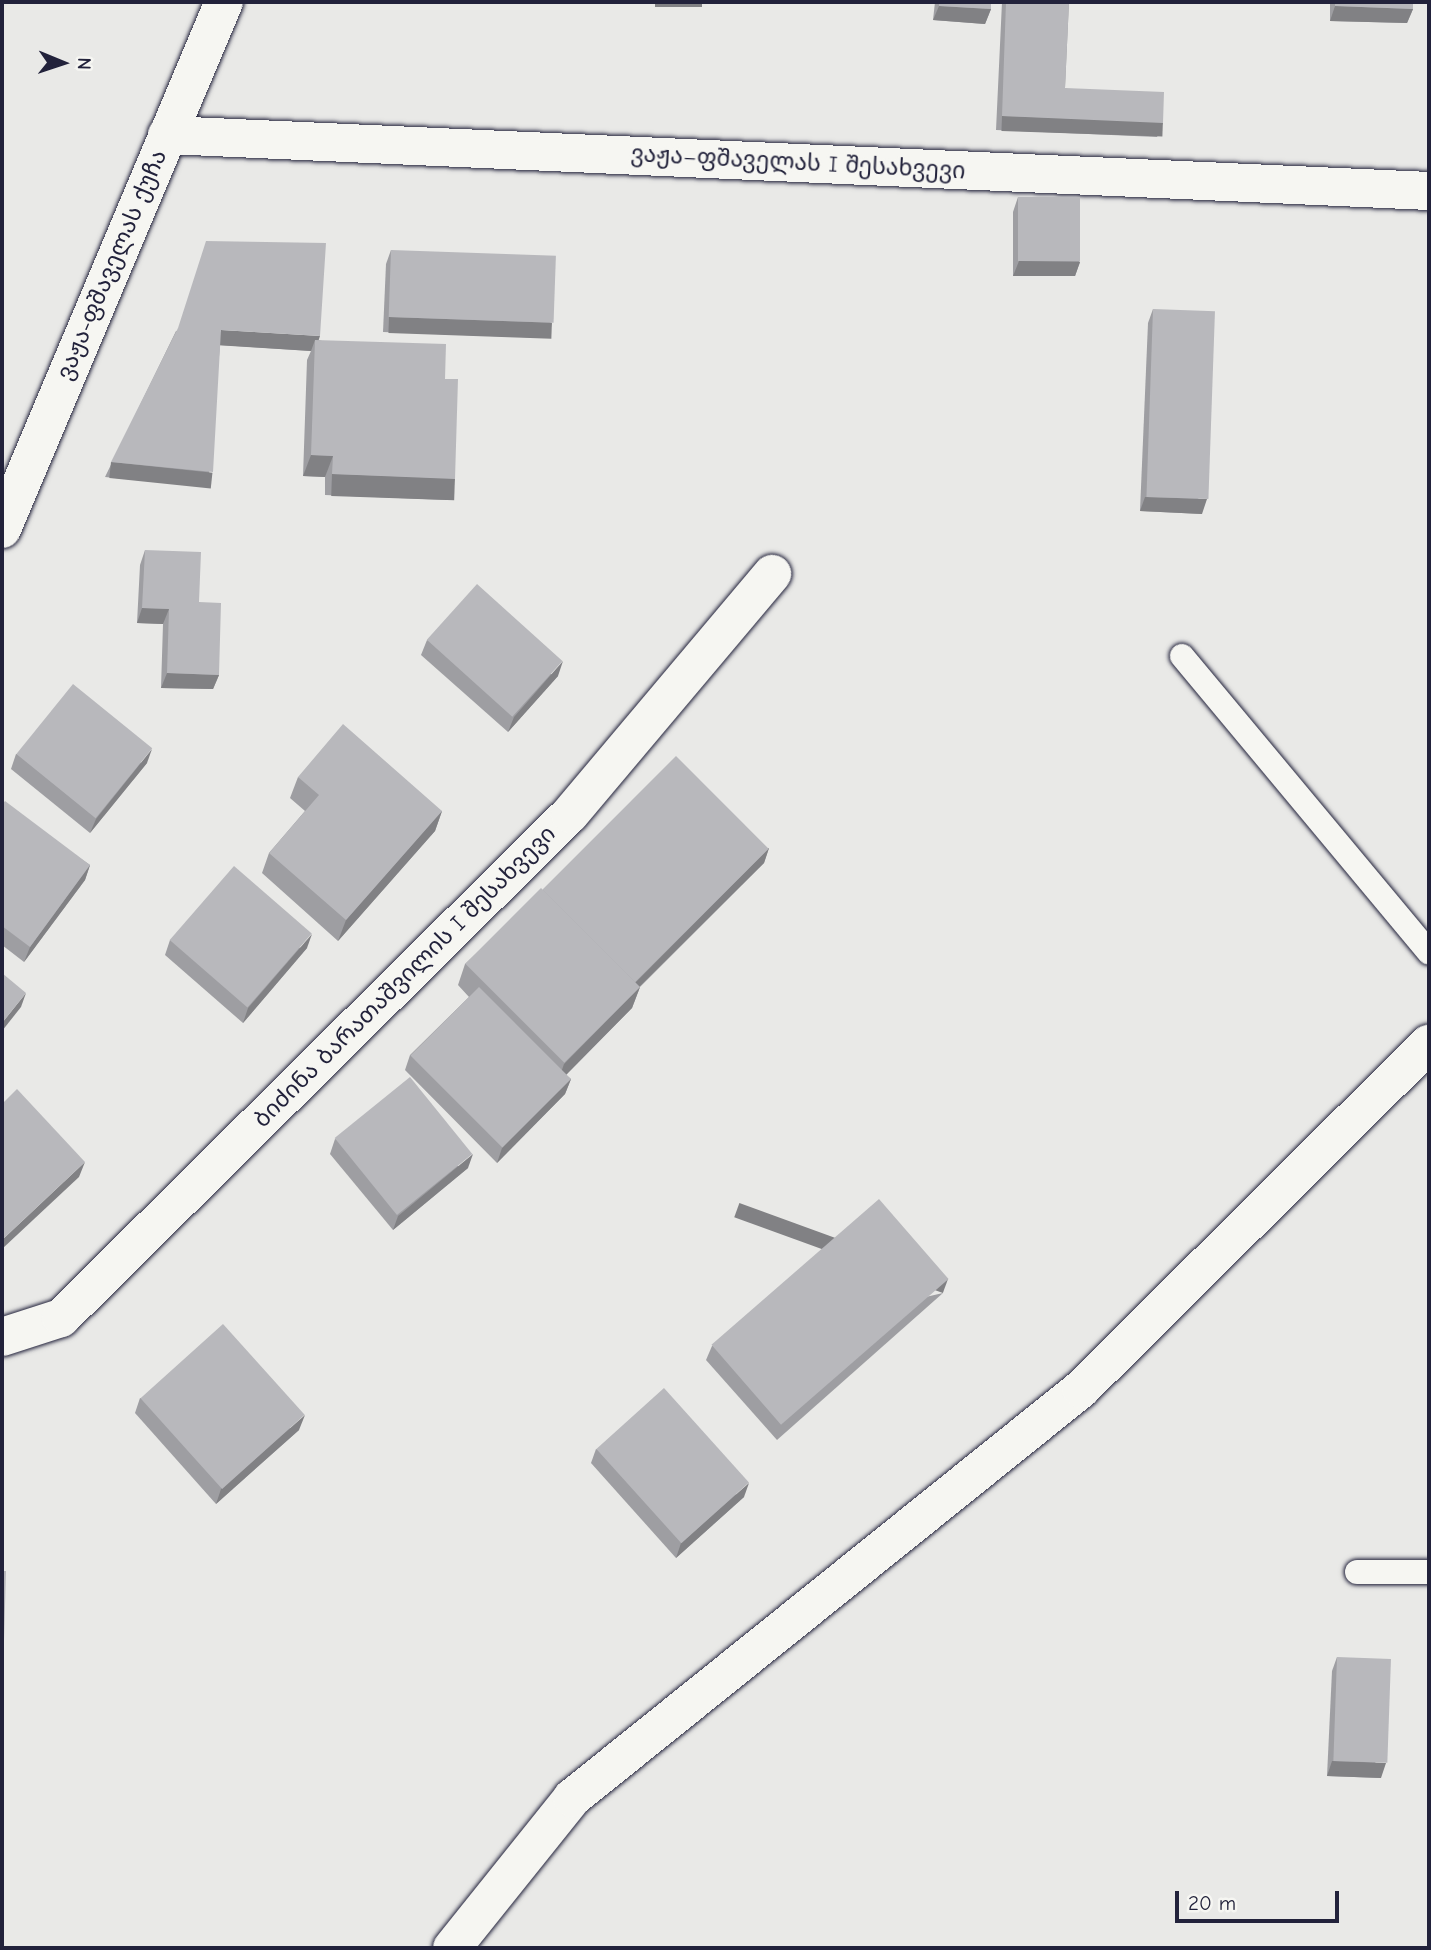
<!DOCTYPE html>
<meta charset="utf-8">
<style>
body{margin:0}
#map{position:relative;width:1431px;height:1950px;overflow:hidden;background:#e9e9e7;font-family:"Comic Neue","Noto Sans Georgian",sans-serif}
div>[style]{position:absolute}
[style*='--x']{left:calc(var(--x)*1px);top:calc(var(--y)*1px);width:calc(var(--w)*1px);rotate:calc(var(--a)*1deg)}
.roads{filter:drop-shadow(0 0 2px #22223b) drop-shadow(0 0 2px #22223b)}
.lane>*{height:24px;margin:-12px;padding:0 12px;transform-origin:12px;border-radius:12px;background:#f6f6f2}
.street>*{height:38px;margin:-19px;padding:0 19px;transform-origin:19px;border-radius:19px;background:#f6f6f2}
.secondary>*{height:38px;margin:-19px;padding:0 19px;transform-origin:19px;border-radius:19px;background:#f6f6f2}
.wall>*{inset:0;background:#9e9ea2}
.shaded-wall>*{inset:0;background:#818184;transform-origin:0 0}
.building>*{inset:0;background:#b8b8bc;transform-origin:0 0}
span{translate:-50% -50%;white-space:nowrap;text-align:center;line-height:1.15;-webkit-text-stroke:5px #f6f6f2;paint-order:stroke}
.street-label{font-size:23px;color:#22223b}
.frame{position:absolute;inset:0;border:4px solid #22223b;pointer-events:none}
.north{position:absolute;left:28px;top:28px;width:70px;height:70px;-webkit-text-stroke:5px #f6f6f2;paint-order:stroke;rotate:92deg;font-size:19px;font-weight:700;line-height:28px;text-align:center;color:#22223b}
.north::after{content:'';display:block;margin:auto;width:24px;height:32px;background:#22223b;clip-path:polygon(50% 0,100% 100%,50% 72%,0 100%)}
.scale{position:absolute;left:1175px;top:1891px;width:164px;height:32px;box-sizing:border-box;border:4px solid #22223b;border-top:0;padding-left:9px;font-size:21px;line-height:24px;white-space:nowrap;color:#22223b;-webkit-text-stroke:5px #f6f6f2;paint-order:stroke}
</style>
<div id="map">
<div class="roads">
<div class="lane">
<i style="--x:1182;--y:656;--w:386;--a:50.2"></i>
<i style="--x:1357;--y:1572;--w:72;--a:0"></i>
</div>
<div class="street">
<i style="--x:2;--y:1337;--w:62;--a:-17.9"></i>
<i style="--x:61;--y:1318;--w:716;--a:-44.72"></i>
<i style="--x:570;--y:814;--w:314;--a:-49.9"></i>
<i style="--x:452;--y:1948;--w:192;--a:-51.3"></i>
<i style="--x:572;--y:1798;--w:653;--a:-38.78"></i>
<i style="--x:1081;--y:1389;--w:490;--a:-44.8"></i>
</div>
<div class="secondary">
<i style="--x:167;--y:135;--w:1263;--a:2.54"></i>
<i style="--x:2;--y:529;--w:572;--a:-67.16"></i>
</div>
</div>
<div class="wall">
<i style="clip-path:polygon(935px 2px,991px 2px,991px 9px,985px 24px,933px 20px)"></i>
<i style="clip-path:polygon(1002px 2px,1069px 2px,1065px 88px,1163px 123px,1157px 137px,996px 130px)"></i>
<i style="clip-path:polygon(1330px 2px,1413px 2px,1413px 9px,1407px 23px,1330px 21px)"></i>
<i style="clip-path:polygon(1018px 197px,1080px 262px,1075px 276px,1013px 276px,1013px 212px)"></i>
<i style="clip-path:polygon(391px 250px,552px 323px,547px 338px,383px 332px,386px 264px)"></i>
<i style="clip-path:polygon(1153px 309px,1202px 514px,1140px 511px,1148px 323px)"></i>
<i style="clip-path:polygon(176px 331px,319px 340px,445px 379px,455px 479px,447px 500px,325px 495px,325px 477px,303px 476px,307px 360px,311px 351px,220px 345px,208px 487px,105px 477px)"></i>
<i style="clip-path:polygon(145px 550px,199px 602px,219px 675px,213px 689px,161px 688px,163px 624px,137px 623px,140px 565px)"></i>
<i style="clip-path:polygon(427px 640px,558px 676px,508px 732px,421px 655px)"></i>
<i style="clip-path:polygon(16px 754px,147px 763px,90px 833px,11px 769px)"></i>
<i style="clip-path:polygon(298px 777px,442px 811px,435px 831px,338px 941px,262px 873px,269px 853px,305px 811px,290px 798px)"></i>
<i style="clip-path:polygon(2px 805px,90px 865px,85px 880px,24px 962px,2px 945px)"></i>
<i style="clip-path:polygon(769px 848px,764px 863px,640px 987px,632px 1008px,566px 1075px,571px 1079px,565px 1094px,497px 1163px,405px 1070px,410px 1055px,469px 997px,458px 985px,465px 964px,543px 890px)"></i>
<i style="clip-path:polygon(170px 940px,307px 948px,243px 1023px,165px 955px)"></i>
<i style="clip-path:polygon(335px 1139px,468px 1168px,393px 1230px,330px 1154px)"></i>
<i style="clip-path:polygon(943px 1293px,777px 1440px,706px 1360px,712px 1346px)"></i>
<i style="clip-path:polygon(140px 1398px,299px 1430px,216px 1504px,135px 1413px)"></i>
<i style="clip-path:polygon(596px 1449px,744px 1497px,676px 1558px,591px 1463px)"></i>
<i style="clip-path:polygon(1337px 1657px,1381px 1778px,1327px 1776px,1332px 1671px)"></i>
</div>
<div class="shaded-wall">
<i style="left:655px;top:2px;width:47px;height:5px"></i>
<i style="clip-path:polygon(939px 6px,991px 9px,985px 24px,933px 20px)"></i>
<i style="clip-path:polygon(1335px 6px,1413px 9px,1407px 23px,1330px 21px)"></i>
<i style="left:1002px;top:116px;width:161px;height:15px;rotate:2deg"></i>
<i style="clip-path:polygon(1019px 261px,1080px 262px,1075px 276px,1013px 276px)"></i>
<i style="left:389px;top:317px;width:163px;height:16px;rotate:2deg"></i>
<i style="clip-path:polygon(221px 330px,320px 336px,315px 351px,315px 340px,311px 351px,215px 345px)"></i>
<i style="clip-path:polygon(311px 455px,333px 456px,325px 477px,303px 476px)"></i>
<i style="left:111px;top:462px;width:102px;height:16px;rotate:6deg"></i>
<i style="left:332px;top:474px;width:123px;height:22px;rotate:2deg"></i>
<i style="clip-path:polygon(1145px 497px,1207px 499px,1202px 514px,1140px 511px)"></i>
<i style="clip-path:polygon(142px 608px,169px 609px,163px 624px,137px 623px)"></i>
<i style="clip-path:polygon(563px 661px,558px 676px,508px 732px,514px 717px)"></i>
<i style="clip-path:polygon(167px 673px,219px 675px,213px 689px,161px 688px)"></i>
<i style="clip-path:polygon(152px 749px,147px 763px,90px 833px,96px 819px)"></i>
<i style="clip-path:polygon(442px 811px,435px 831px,338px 941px,346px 920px)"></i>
<i style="clip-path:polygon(769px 848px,764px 863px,625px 1001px,631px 987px)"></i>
<i style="clip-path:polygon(90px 865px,85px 880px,24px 962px,30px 947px)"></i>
<i style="clip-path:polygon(312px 934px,307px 948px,243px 1023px,248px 1008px)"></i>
<i style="clip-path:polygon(640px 987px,632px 1008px,557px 1084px,564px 1064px)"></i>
<i style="clip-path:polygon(26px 993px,21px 1007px,2px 1031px,2px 1023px)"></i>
<i style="clip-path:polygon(571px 1079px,565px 1094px,497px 1163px,502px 1148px)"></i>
<i style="clip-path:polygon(473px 1154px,468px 1168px,393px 1230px,398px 1216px)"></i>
<i style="clip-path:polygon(85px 1162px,79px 1177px,2px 1249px,2px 1240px)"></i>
<i style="left:948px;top:1279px;width:15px;height:222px;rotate:110deg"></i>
<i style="clip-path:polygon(305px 1415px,299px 1430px,216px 1504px,221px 1489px)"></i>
<i style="clip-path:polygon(749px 1483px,744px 1497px,676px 1558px,681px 1543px)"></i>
<i style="clip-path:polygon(1332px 1761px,1386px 1763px,1381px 1778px,1327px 1776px)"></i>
</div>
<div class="building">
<i style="clip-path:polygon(939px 2px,991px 2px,991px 9px,939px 6px)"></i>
<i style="clip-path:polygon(1006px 2px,1069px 2px,1065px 88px,1164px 92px,1163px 123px,1002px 116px)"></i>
<i style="clip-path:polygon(1335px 2px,1413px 2px,1413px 9px,1335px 6px)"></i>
<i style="left:1018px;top:197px;width:62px;height:64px"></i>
<i style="clip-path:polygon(206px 241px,326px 243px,320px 336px,221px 330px,213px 472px,111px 462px,178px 328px)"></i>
<i style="left:391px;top:250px;width:165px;height:67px;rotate:2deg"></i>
<i style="left:1153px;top:309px;width:62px;height:188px;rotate:2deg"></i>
<i style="clip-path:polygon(315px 340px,446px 344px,445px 379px,458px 379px,455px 479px,332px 474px,333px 456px,311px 455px)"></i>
<i style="clip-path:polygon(145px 550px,201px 552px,199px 602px,221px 603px,219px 675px,167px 673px,169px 609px,142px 608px)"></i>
<i style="left:477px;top:584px;width:115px;height:75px;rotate:42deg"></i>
<i style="left:73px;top:684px;width:102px;height:90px;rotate:39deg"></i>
<i style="clip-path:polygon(343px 724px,442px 811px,346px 920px,269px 853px,319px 795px,298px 777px)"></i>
<i style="left:676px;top:756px;width:131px;height:189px;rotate:45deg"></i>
<i style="clip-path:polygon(5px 801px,90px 865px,30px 947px,2px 926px,2px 805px)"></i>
<i style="left:234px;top:866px;width:103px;height:98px;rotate:41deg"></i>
<i style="left:541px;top:888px;width:140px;height:107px;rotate:45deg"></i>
<i style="clip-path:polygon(2px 973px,26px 993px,2px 1023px)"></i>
<i style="left:479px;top:987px;width:130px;height:97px;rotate:45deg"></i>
<i style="left:410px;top:1077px;width:99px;height:97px;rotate:51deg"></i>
<i style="clip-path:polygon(17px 1089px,85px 1162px,2px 1240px,2px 1104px)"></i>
<i style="left:879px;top:1199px;width:106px;height:222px;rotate:49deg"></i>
<i style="left:223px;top:1324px;width:122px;height:111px;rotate:48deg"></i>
<i style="left:664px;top:1388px;width:127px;height:91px;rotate:48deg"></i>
<i style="clip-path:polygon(2px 1571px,6px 1571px,2px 1711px)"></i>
<i style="left:1337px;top:1657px;width:54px;height:104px;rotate:2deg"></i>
</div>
<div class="street-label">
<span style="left:798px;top:163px;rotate:3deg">ვაჟა–ფშაველას I შესახვევი</span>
<span style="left:112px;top:265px;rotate:-67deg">ვაჟა-ფშაველას ქუჩა</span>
<span style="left:405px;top:977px;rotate:-45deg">ბიძინა ბარათაშვილის I შესახვევი</span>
</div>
<div class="frame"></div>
<div class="north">N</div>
<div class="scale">20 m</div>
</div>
